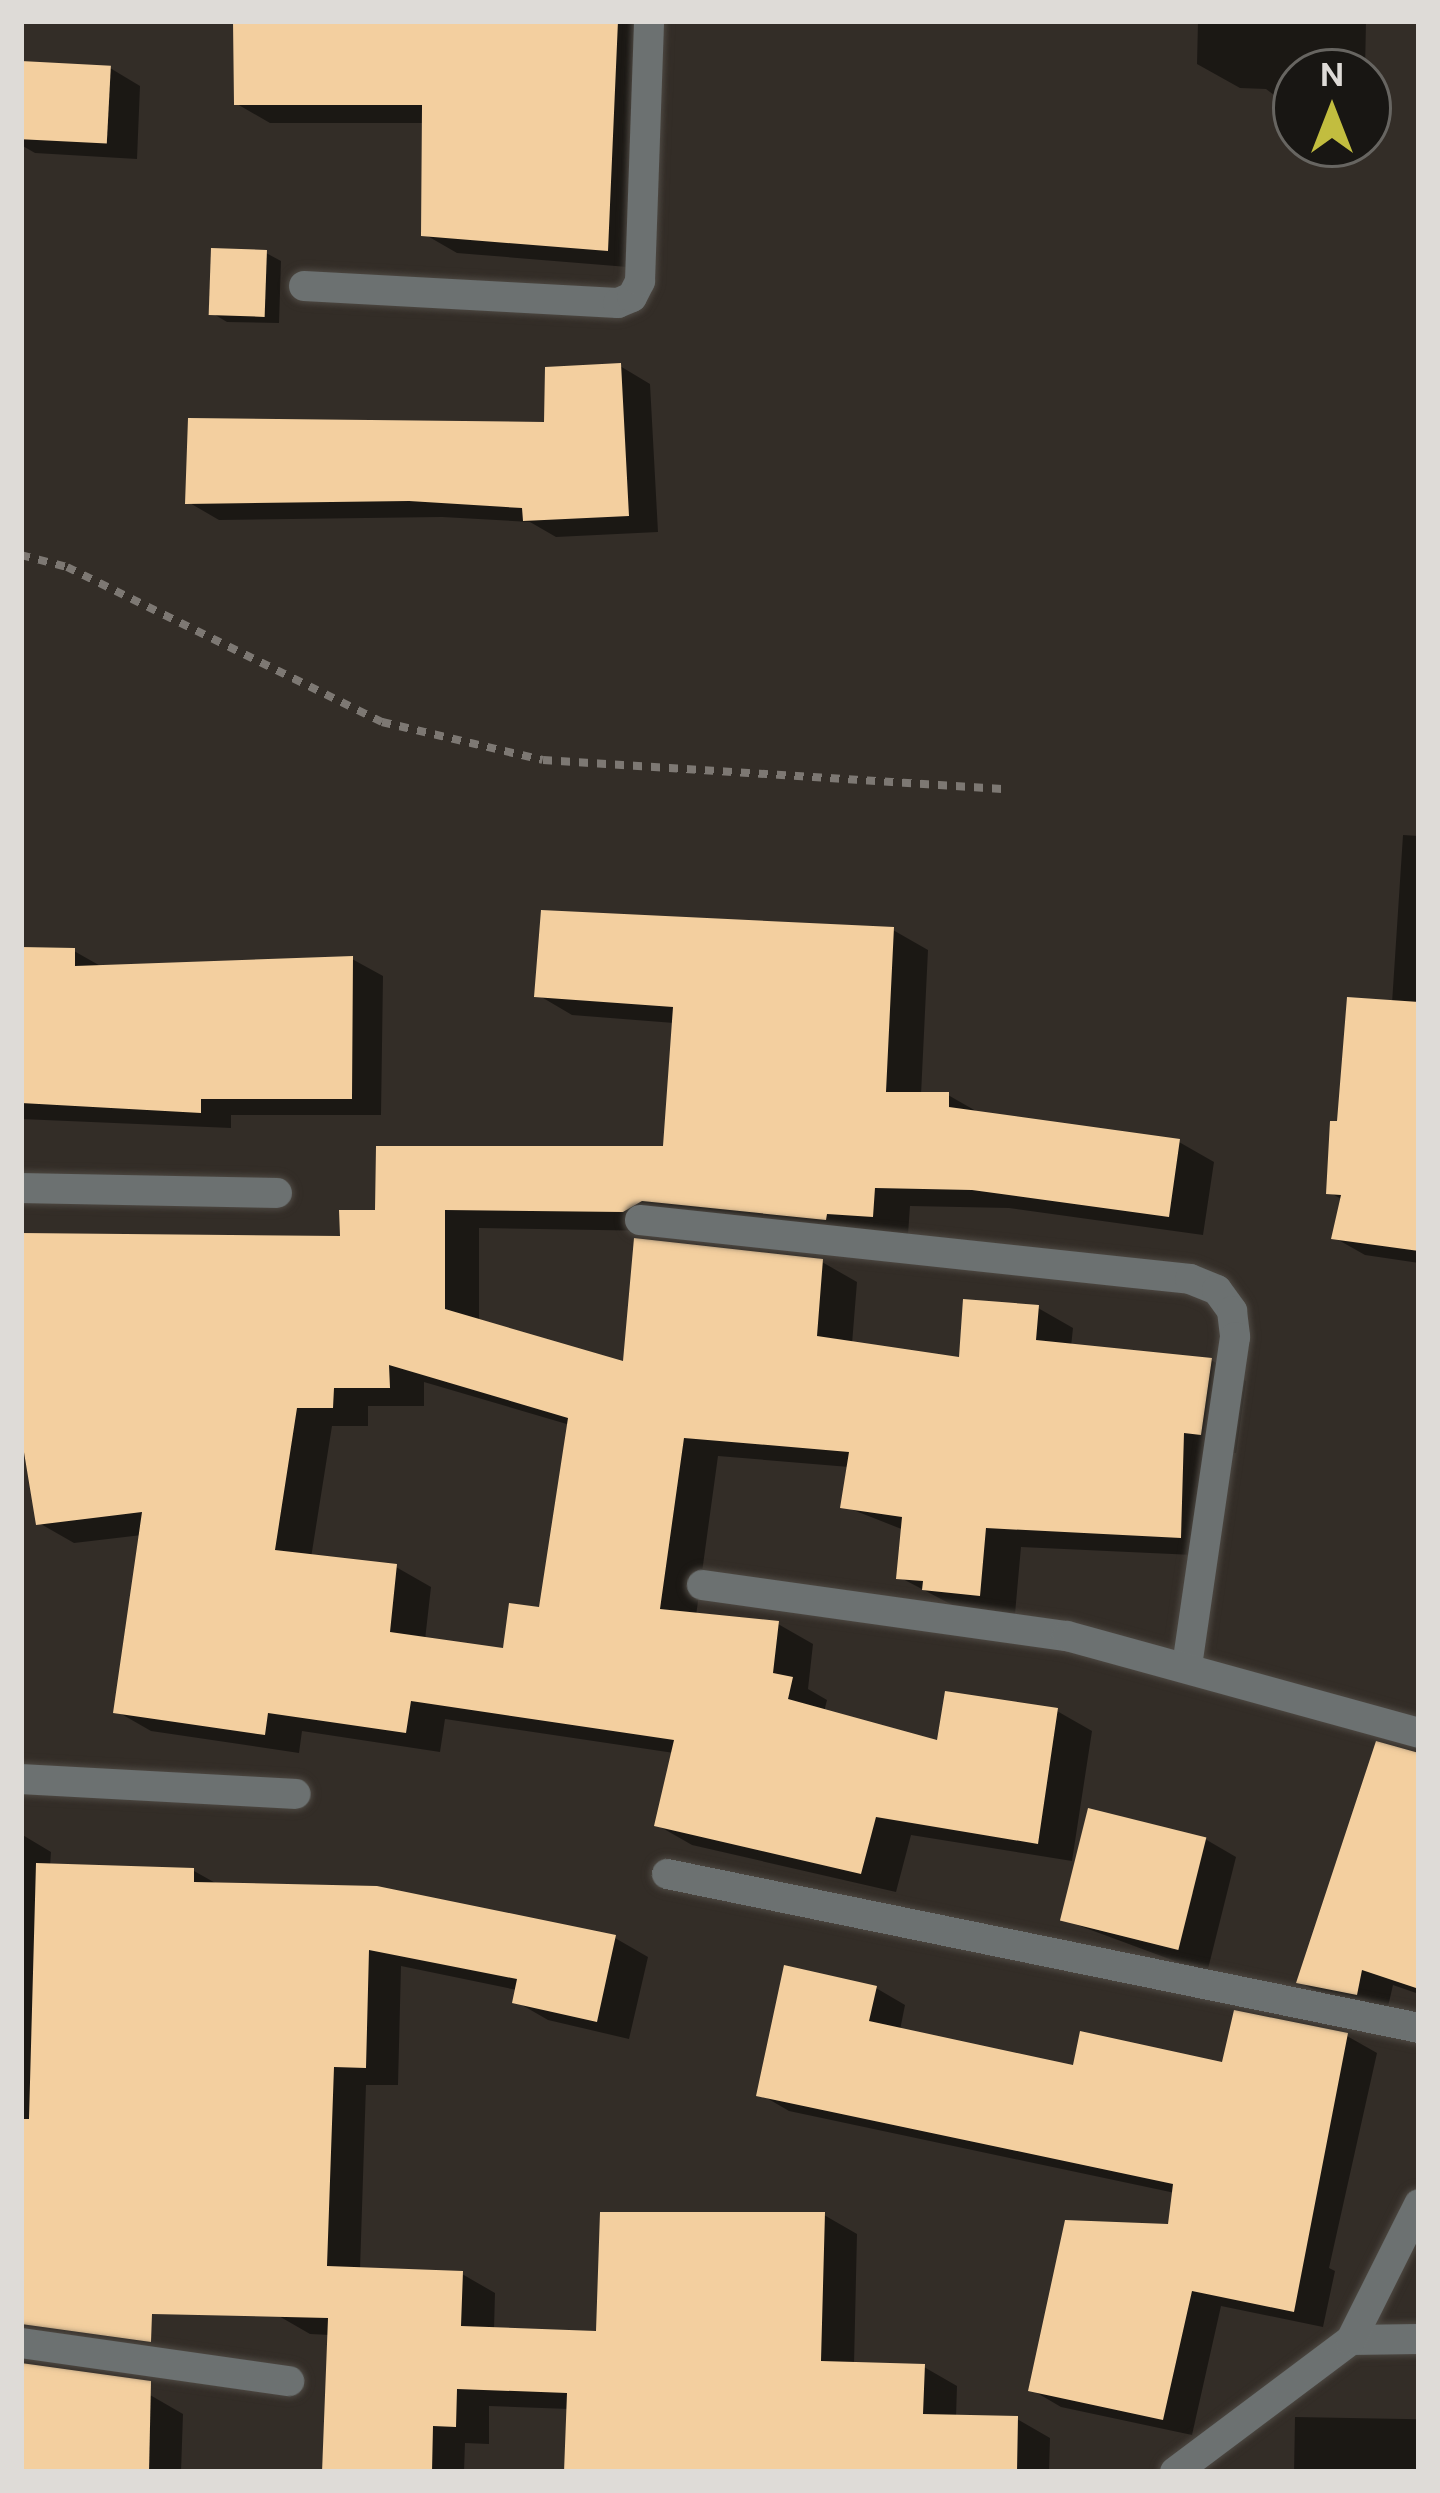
<!DOCTYPE html>
<style>
body{margin:0}
#map{position:relative;width:1440px;height:2493px;overflow:hidden;background:#332d27;font-family:"DM Sans",sans-serif}
div>[style]{position:absolute}
[style*='--x']{left:calc(var(--x)*1px);top:calc(var(--y)*1px);width:calc(var(--w)*1px);rotate:calc(var(--a)*1deg)}
.shadow>*{inset:0;background:#0007;transform-origin:0 0}
.building>*{inset:0;background:#f3cf9f;transform-origin:0 0}
.path>*{height:8px;margin-top:-4px;transform-origin:0;background:repeating-linear-gradient(90deg,#7d7873 0 9px,transparent 0 18px)}
.roads{filter:drop-shadow(0 0 3px #4e4943) drop-shadow(0 0 3px #4e4943)}
.minor>*{height:30px;margin:-15px;padding:0 15px;transform-origin:15px;border-radius:15px;background:#6c7171}
span{translate:-50% -50%;white-space:nowrap;text-align:center;line-height:1.15;-webkit-text-stroke:12px #181613;paint-order:stroke}
.frame{position:absolute;inset:0;border:24px solid #dedbd7;pointer-events:none}
.north{position:absolute;left:1272px;top:48px;width:120px;height:120px;box-sizing:border-box;background:#181613;border:3px solid #676561;border-radius:50%;rotate:0deg;font-size:33px;font-weight:700;line-height:48px;text-align:center;color:#dedbd7}
.north::after{content:'';display:block;margin:auto;width:42px;height:54px;background:#c2bd3f;clip-path:polygon(50% 0,100% 100%,50% 72%,0 100%)}
</style>
<div id="map">
<div class="shadow">
<i style="clip-path:polygon(236px 21px,650px 21px,640px 268px,457px 253px,424px 234px,425px 123px,270px 123px,237px 104px)"></i>
<i style="clip-path:polygon(1198px 21px,1366px 21px,1365px 72px,1296px 72px,1296px 112px,1266px 89px,1240px 88px,1197px 64px)"></i>
<i style="clip-path:polygon(21px 64px,110px 68px,140px 86px,137px 159px,35px 153px,21px 145px)"></i>
<i style="clip-path:polygon(266px 253px,281px 261px,279px 323px,227px 322px,212px 313px)"></i>
<i style="clip-path:polygon(620px 366px,650px 384px,658px 532px,556px 537px,530px 522px,442px 517px,219px 520px,188px 502px,547px 425px)"></i>
<i style="clip-path:polygon(1403px 835px,1419px 836px,1419px 1263px,1365px 1255px,1335px 1238px,1343px 1200px,1329px 1192px,1340px 1124px,1392px 1003px)"></i>
<i style="clip-path:polygon(evenodd,893px 930px,928px 950px,921px 1095px,948px 1095px,983px 1115px,1179px 1142px,1214px 1162px,1203px 1235px,1009px 1208px,910px 1206px,908px 1235px,479px 1228px,479px 1322px,626px 1365px,822px 1262px,857px 1282px,852px 1344px,962px 1360px,1038px 1308px,1073px 1328px,1071px 1347px,1211px 1360px,1246px 1381px,1236px 1453px,1218px 1451px,1215px 1556px,1021px 1547px,1015px 1614px,960px 1609px,899px 1577px,904px 1530px,843px 1506px,849px 1467px,718px 1456px,696px 1616px,778px 1624px,813px 1644px,808px 1689px,827px 1700px,824px 1712px,939px 1744px,1057px 1711px,1092px 1731px,1072px 1861px,911px 1835px,896px 1892px,692px 1845px,657px 1825px,674px 1753px,445px 1719px,440px 1752px,302px 1731px,299px 1753px,151px 1731px,116px 1711px,142px 1535px,74px 1543px,39px 1523px,31px 1452px,21px 1452px,21px 1236px,343px 1239px,378px 1213px,666px 1149px,674px 1023px,572px 1015px,538px 995px,893px 930px,424px 1382px,570px 1425px,542px 1611px,505px 1651px,425px 1640px,431px 1587px,396px 1567px,311px 1558px,332px 1426px,368px 1426px,368px 1406px,424px 1406px,424px 1382px)"></i>
<i style="clip-path:polygon(21px 950px,74px 951px,104px 968px,352px 959px,383px 976px,381px 1115px,231px 1115px,231px 1128px,21px 1119px)"></i>
<i style="clip-path:polygon(1419px 1758px,1419px 1994px,1393px 1985px,1387px 2011px,1330px 1999px,1300px 1982px)"></i>
<i style="clip-path:polygon(21px 1834px,51px 1852px,50px 1866px,194px 1871px,219px 1885px,615px 1938px,648px 1957px,629px 2039px,548px 2020px,515px 2001px,517px 1990px,401px 1966px,398px 2085px,366px 2085px,360px 2270px,462px 2274px,495px 2293px,494px 2330px,599px 2334px,824px 2215px,857px 2234px,854px 2365px,924px 2367px,957px 2386px,956px 2418px,1017px 2419px,1050px 2438px,1049px 2472px,567px 2472px,569px 2409px,489px 2406px,489px 2444px,465px 2443px,464px 2472px,322px 2472px,330px 2335px,310px 2334px,277px 2315px,21px 2301px)"></i>
<i style="clip-path:polygon(1205px 1839px,1236px 1857px,1207px 1973px,1064px 1920px)"></i>
<i style="clip-path:polygon(876px 1988px,905px 2005px,900px 2030px,1075px 2069px,1224px 2066px,1347px 2036px,1377px 2053px,1329px 2268px,1335px 2271px,1323px 2327px,1221px 2306px,1192px 2435px,1061px 2407px,1032px 2390px,1171px 2227px,1175px 2193px,789px 2111px,760px 2094px)"></i>
<i style="clip-path:polygon(21px 2391px,150px 2395px,183px 2414px,181px 2472px,21px 2472px)"></i>
<i style="left:1295px;top:2417px;width:124px;height:55px;rotate:1deg"></i>
</div>
<div class="building">
<i style="clip-path:polygon(233px 21px,618px 21px,608px 251px,421px 236px,422px 105px,234px 105px)"></i>
<i style="left:21px;top:61px;width:90px;height:78px;rotate:3deg"></i>
<i style="left:211px;top:248px;width:56px;height:67px;rotate:2deg"></i>
<i style="clip-path:polygon(621px 363px,629px 516px,523px 521px,522px 508px,409px 501px,185px 504px,188px 418px,544px 422px,545px 367px)"></i>
<i style="clip-path:polygon(evenodd,541px 910px,894px 927px,886px 1092px,949px 1092px,949px 1107px,1180px 1139px,1169px 1217px,972px 1190px,875px 1188px,873px 1217px,827px 1214px,826px 1220px,642px 1201px,623px 1212px,445px 1210px,445px 1309px,623px 1361px,634px 1238px,823px 1259px,817px 1336px,959px 1357px,963px 1299px,1039px 1305px,1036px 1340px,1212px 1358px,1201px 1435px,1184px 1433px,1181px 1538px,986px 1528px,980px 1596px,922px 1590px,923px 1581px,896px 1579px,902px 1517px,840px 1508px,849px 1452px,684px 1438px,660px 1609px,779px 1621px,773px 1673px,793px 1677px,788px 1699px,937px 1740px,945px 1691px,1058px 1708px,1038px 1844px,876px 1817px,861px 1874px,654px 1826px,674px 1740px,411px 1701px,406px 1733px,268px 1713px,265px 1735px,113px 1713px,142px 1512px,36px 1525px,21px 1434px,21px 1233px,340px 1236px,339px 1210px,375px 1210px,376px 1146px,663px 1146px,673px 1007px,534px 997px,541px 910px,389px 1365px,568px 1418px,539px 1607px,509px 1603px,503px 1648px,390px 1632px,397px 1564px,275px 1550px,297px 1408px,333px 1408px,334px 1388px,390px 1388px,389px 1365px)"></i>
<i style="clip-path:polygon(21px 947px,75px 948px,75px 966px,353px 956px,352px 1099px,201px 1099px,201px 1113px,21px 1103px)"></i>
<i style="clip-path:polygon(1347px 997px,1419px 1002px,1419px 1251px,1331px 1239px,1341px 1195px,1326px 1194px,1330px 1121px,1337px 1121px)"></i>
<i style="clip-path:polygon(1376px 1741px,1419px 1753px,1419px 1989px,1362px 1970px,1357px 1995px,1296px 1983px)"></i>
<i style="left:1088px;top:1808px;width:122px;height:116px;rotate:14deg"></i>
<i style="clip-path:polygon(36px 1863px,194px 1868px,194px 1882px,377px 1886px,616px 1935px,597px 2022px,512px 2003px,517px 1979px,369px 1950px,366px 2068px,334px 2067px,327px 2266px,463px 2271px,461px 2326px,596px 2331px,600px 2212px,825px 2212px,821px 2361px,925px 2364px,923px 2414px,1018px 2416px,1017px 2472px,564px 2472px,567px 2393px,457px 2389px,456px 2427px,433px 2426px,432px 2472px,322px 2472px,328px 2318px,152px 2314px,151px 2342px,21px 2324px,21px 2119px,29px 2119px)"></i>
<i style="clip-path:polygon(784px 1965px,877px 1986px,869px 2021px,1073px 2065px,1080px 2031px,1222px 2062px,1234px 2010px,1348px 2033px,1294px 2312px,1192px 2291px,1163px 2420px,1028px 2391px,1065px 2220px,1168px 2224px,1173px 2184px,756px 2096px)"></i>
<i style="clip-path:polygon(21px 2363px,151px 2381px,149px 2472px,21px 2472px)"></i>
</div>
<div class="path">
<i style="--x:21;--y:555;--w:48;--a:14.6"></i>
<i style="--x:67;--y:567;--w:351;--a:26.2"></i>
<i style="--x:382;--y:722;--w:165;--a:13.3"></i>
<i style="--x:543;--y:760;--w:460;--a:3.6"></i>
</div>
<div class="roads">
<div class="minor">
<i style="--x:304;--y:286;--w:314;--a:3.1"></i>
<i style="--x:618;--y:303;--w:15;--a:-23"></i>
<i style="--x:632;--y:297;--w:18;--a:-63"></i>
<i style="--x:640;--y:281;--w:260;--a:-88"></i>
<i style="--x:21;--y:1188;--w:256;--a:1.1"></i>
<i style="--x:640;--y:1220;--w:553;--a:6.12"></i>
<i style="--x:1190;--y:1279;--w:29;--a:22"></i>
<i style="--x:1217;--y:1290;--w:26;--a:54"></i>
<i style="--x:1232;--y:1311;--w:26;--a:83"></i>
<i style="--x:1235;--y:1337;--w:333;--a:98.3"></i>
<i style="--x:702;--y:1585;--w:369;--a:8"></i>
<i style="--x:1067;--y:1636;--w:365;--a:15.4"></i>
<i style="--x:21;--y:1779;--w:275;--a:3.1"></i>
<i style="--x:667;--y:1874;--w:768;--a:11.57"></i>
<i style="--x:1351;--y:2340;--w:68;--a:-0.8"></i>
<i style="--x:21;--y:2343;--w:271;--a:8.1"></i>
<i style="--x:1175;--y:2472;--w:220;--a:-36.9"></i>
<i style="--x:1351;--y:2340;--w:152;--a:-63.4"></i>
</div>
</div>
<div class="frame"></div>
<div class="north">N</div>
</div>
